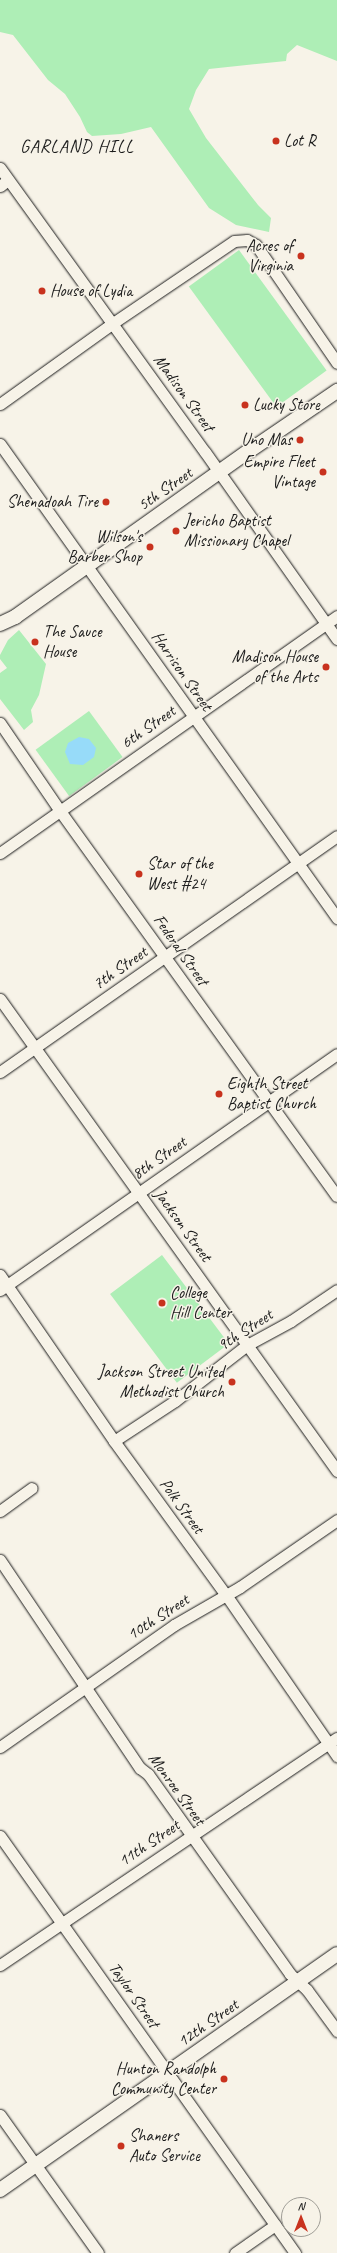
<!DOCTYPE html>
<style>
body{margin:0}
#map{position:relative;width:337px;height:2253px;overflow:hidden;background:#f7f3e8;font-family:Caveat,sans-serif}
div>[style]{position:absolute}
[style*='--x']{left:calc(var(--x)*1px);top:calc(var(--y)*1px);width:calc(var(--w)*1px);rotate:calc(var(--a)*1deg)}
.green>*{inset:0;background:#aeeeb6;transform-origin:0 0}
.water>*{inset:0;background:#97dbf9}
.roads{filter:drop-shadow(0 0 1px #1c1c1c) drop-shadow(0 0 1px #1c1c1c)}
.minor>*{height:11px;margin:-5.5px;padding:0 5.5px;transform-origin:5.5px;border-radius:5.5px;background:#f7f3e8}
.major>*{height:14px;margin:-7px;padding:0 7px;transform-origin:7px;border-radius:7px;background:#f7f3e8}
.dots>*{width:11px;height:11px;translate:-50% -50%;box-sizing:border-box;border:2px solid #f7f3e8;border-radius:50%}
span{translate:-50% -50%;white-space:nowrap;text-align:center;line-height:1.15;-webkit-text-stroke:3px #f7f3e8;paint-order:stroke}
.poi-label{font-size:17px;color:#1c1c1c}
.left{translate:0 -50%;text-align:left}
.right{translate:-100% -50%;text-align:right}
.street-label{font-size:17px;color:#1c1c1c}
.neighbourhood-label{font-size:18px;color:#1c1c1c;letter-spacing:1px}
.north{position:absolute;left:281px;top:2197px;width:40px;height:40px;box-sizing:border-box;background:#f7f3e8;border:1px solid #9f9d96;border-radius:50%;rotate:0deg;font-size:11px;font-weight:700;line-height:16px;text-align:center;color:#1c1c1c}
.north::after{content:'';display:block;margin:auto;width:14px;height:18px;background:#c8321e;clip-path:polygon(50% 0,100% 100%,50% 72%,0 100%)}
</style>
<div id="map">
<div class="green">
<i style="clip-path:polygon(0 0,337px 0,337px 61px,297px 45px,287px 54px,286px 61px,209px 69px,196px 90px,189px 109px,206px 138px,258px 205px,271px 218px,269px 232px,236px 225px,209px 208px,151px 127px,121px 134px,92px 136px,87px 132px,80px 117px,65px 94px,48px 80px,13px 35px,0 32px)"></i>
<i style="left:239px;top:250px;width:149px;height:62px;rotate:54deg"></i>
<i style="clip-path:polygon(19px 630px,46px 664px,39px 695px,31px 710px,33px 722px,24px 730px,0 699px,0 673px,7px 668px,0 659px,0 655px,8px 640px)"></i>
<i style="left:89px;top:711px;width:57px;height:66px;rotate:54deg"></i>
<i style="left:162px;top:1255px;width:111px;height:65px;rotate:53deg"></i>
</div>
<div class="water">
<i style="clip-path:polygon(79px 737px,89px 739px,96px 748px,94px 757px,83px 765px,70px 764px,65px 752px,68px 743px)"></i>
</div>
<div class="roads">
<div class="minor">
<i style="--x:0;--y:168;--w:350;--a:54.2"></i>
<i style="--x:205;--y:452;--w:229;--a:54.8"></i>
<i style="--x:0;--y:186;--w:10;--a:-37"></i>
<i style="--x:0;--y:404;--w:139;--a:-35.6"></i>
<i style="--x:113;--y:323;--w:146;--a:-34.1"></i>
<i style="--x:234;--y:241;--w:13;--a:-4"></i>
<i style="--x:247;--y:240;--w:10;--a:29"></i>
<i style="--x:256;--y:245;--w:143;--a:55.5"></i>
<i style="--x:0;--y:444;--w:582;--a:54.59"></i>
<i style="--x:0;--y:723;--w:107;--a:55.7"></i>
<i style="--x:60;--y:811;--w:474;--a:54.3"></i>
<i style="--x:0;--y:853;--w:412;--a:-35.1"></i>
<i style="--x:0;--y:999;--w:580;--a:54.47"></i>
<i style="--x:0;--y:1072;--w:411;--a:-35"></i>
<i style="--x:0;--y:1275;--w:201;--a:55.5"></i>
<i style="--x:114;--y:1441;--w:190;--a:54"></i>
<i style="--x:226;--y:1595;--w:196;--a:55.4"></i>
<i style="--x:0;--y:1290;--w:411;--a:-35"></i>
<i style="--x:114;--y:1441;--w:73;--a:-33.3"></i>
<i style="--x:175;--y:1401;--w:91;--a:-37.9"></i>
<i style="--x:247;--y:1345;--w:50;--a:-28.6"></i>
<i style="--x:291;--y:1321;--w:55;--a:-34"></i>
<i style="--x:0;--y:1511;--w:39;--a:-36"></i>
<i style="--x:0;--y:1560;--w:251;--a:56.1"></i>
<i style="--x:140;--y:1768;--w:10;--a:37"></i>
<i style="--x:148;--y:1774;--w:245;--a:54.6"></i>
<i style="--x:290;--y:1974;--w:23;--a:43"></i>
<i style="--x:307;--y:1990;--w:51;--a:53.8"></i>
<i style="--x:0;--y:1747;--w:213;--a:-35"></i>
<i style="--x:174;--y:1625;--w:76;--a:-29.9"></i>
<i style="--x:240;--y:1587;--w:118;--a:-34.6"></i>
<i style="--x:0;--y:1836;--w:511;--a:54.72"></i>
<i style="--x:0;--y:1965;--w:406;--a:-34"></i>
<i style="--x:0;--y:2115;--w:169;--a:54.6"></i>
<i style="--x:235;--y:2253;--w:49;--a:-35"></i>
</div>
<div class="major">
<i style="--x:0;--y:624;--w:17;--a:-25"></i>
<i style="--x:15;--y:617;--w:287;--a:-35.4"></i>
<i style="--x:249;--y:451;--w:107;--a:-34.3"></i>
<i style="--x:0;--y:2190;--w:411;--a:-35"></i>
</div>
</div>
<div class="dots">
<i style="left:276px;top:141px;background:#c8321e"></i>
<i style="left:301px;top:256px;background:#c8321e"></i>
<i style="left:42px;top:291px;background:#c8321e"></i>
<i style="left:245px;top:405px;background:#c8321e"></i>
<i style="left:300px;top:440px;background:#c8321e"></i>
<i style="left:323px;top:472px;background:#c8321e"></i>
<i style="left:106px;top:502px;background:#c8321e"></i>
<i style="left:176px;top:531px;background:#c8321e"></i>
<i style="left:150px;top:547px;background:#c8321e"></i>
<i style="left:35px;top:642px;background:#c8321e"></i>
<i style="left:326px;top:667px;background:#c8321e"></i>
<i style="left:139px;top:874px;background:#c8321e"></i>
<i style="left:219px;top:1094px;background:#c8321e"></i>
<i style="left:162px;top:1303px;background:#c8321e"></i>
<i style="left:232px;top:1382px;background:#c8321e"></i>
<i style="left:224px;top:2079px;background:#c8321e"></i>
<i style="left:121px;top:2146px;background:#c8321e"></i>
</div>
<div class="poi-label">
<span class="left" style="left:284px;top:141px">Lot R</span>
<span class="right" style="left:293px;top:256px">Acres of<br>Virginia</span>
<span class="left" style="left:50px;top:291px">House of Lydia</span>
<span class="left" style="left:253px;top:405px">Lucky Store</span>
<span class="right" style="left:292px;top:440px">Uno Mas</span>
<span class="right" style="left:315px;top:472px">Empire Fleet<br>Vintage</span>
<span class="right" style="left:98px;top:502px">Shenadoah Tire</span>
<span class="left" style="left:184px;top:531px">Jericho Baptist<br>Missionary Chapel</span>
<span class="right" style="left:142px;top:547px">Wilson's<br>Barber Shop</span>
<span class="left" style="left:43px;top:642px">The Sauce<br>House</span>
<span class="right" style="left:318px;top:667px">Madison House<br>of the Arts</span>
<span class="left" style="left:147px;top:874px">Star of the<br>West #24</span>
<span class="left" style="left:227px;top:1094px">Eighth Street<br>Baptist Church</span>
<span class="left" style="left:170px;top:1303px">College<br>Hill Center</span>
<span class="right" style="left:224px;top:1382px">Jackson Street United<br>Methodist Church</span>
<span class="right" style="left:216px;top:2079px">Hunton Randolph<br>Community Center</span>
<span class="left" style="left:129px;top:2146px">Shaners<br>Auto Service</span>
</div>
<div class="street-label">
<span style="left:184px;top:393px;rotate:54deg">Madison Street</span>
<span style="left:165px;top:489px;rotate:-35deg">5th Street</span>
<span style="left:182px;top:671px;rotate:55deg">Harrison Street</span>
<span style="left:148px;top:727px;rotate:-35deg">6th Street</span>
<span style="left:181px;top:950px;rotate:55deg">Federal Street</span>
<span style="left:120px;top:968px;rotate:-35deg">7th Street</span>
<span style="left:159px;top:1158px;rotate:-35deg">8th Street</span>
<span style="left:183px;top:1225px;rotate:54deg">Jackson Street</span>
<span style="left:245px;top:1330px;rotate:-33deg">9th Street</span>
<span style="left:182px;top:1506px;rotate:54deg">Polk Street</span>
<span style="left:158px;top:1617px;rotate:-33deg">10th Street</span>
<span style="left:177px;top:1789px;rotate:54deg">Monroe Street</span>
<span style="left:149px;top:1843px;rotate:-34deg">11th Street</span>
<span style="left:134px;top:1995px;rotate:55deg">Taylor Street</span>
<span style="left:208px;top:2023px;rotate:-35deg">12th Street</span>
</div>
<div class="neighbourhood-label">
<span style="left:77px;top:146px">GARLAND HILL</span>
</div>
<div class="north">N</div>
</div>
